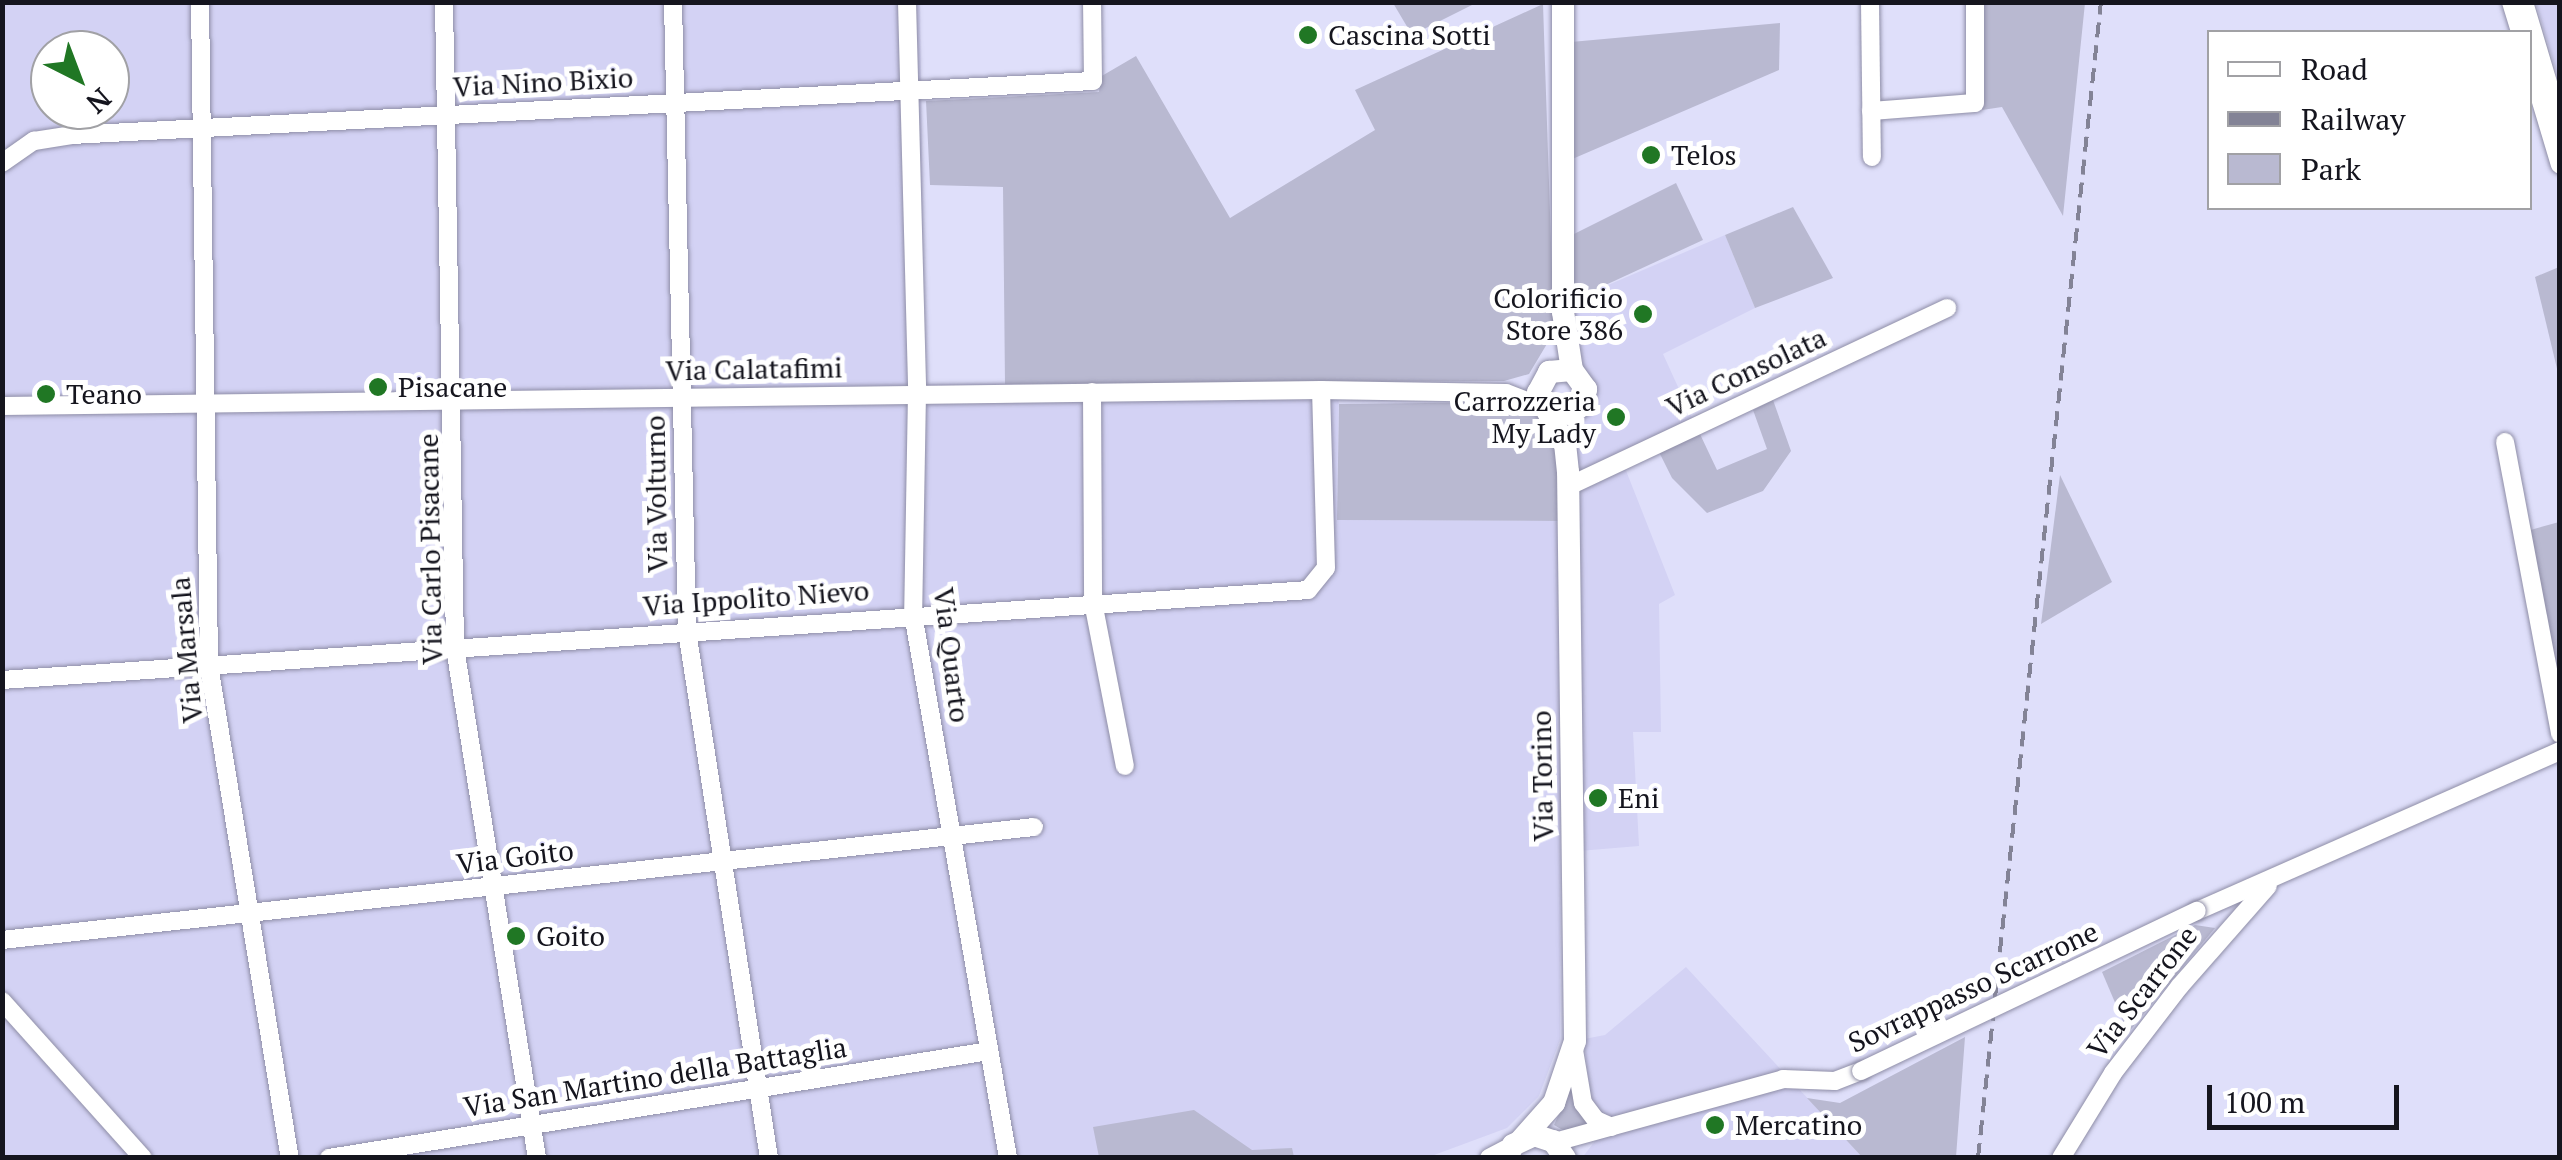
<!DOCTYPE html>
<style>
body{margin:0}
#map{position:relative;width:2562px;height:1160px;overflow:hidden;background:#dfdffa;font-family:"PT Serif",serif}
div>[style]{position:absolute}
[style*='--x']{left:calc(var(--x)*1px);top:calc(var(--y)*1px);width:calc(var(--w)*1px);rotate:calc(var(--a)*1deg)}
.built>*{inset:0;background:#d3d2f4}
.green>*{inset:0;background:#b9b9d1}
.roads{filter:drop-shadow(0 0 2px #8e8da6) drop-shadow(0 0 2px #8e8da6)}
.minor>*{height:18px;margin:-9px;padding:0 9px;transform-origin:9px;border-radius:9px;background:#fff}
.major>*{height:22px;margin:-11px;padding:0 11px;transform-origin:11px;border-radius:11px;background:#fff}
.rail>*{height:4px;margin-top:-2px;transform-origin:0;background:repeating-linear-gradient(90deg,#838396 0 15px,transparent 0 23px)}
.bridges{filter:drop-shadow(0 0 2px #8e8da6) drop-shadow(0 0 2px #8e8da6)}
.minor-bridge>*{height:18px;margin:-9px;padding:0 9px;transform-origin:9px;border-radius:9px;background:#fff}
.dots>*{width:28px;height:28px;translate:-50% -50%;box-sizing:border-box;border:5px solid #fff;border-radius:50%}
span{translate:-50% -50%;white-space:nowrap;text-align:center;line-height:1.15;-webkit-text-stroke:10px #fff;paint-order:stroke}
.poi-label{font-size:28px;color:#15151e}
.left{translate:0 -50%;text-align:left}
.right{translate:-100% -50%;text-align:right}
.street-label{font-size:28px;color:#15151e}
.frame{position:absolute;inset:0;border:5px solid #15151e;pointer-events:none}
.legend{position:absolute;left:2207px;top:30px;width:325px;height:180px;box-sizing:border-box;background:#fff;border:2px solid #a1a1a5;margin:0;padding:12px 18px;list-style:none;font-size:30px;color:#15151e}
.legend li{display:flex;align-items:center;gap:20px;height:50px}
.legend b{width:50px;border:2px solid #a1a1a5}
.north{position:absolute;left:30px;top:30px;width:100px;height:100px;box-sizing:border-box;background:#fff;border:2px solid #a1a1a5;border-radius:50%;rotate:138deg;font-size:28px;font-weight:700;line-height:40px;text-align:center;color:#15151e}
.north::after{content:'';display:block;margin:auto;width:35px;height:45px;background:#207724;clip-path:polygon(50% 0,100% 100%,50% 72%,0 100%)}
.scale{position:absolute;left:2207px;top:1085px;width:192px;height:45px;box-sizing:border-box;border:5px solid #15151e;border-top:0;padding-left:12px;font-size:30px;line-height:35px;white-space:nowrap;color:#15151e;-webkit-text-stroke:8px #fff;paint-order:stroke}
</style>
<div id="map">
<div class="built">
<i style="clip-path:polygon(evenodd,2px 3px,920px 3px,925px 384px,1339px 381px,1337px 520px,1561px 521px,1560px 1040px,1539px 1096px,1507px 1128px,1426px 1158px,3px 1157px,2px 3px,50px 50px,110px 50px,110px 110px,50px 110px,50px 50px)"></i>
<i style="clip-path:polygon(2536px 3px,2559px 3px,2559px 80px)"></i>
<i style="clip-path:polygon(1725px 235px,1755px 308px,1663px 354px,1694px 422px,1575px 479px,1575px 423px,1591px 384px,1576px 357px,1573px 300px)"></i>
<i style="clip-path:polygon(1625px 468px,1675px 595px,1659px 604px,1661px 732px,1633px 732px,1639px 846px,1579px 851px,1575px 492px)"></i>
<i style="clip-path:polygon(1686px 967px,1862px 1157px,1582px 1158px,1595px 1141px,1621px 1129px,1591px 1104px,1584px 1039px,1605px 1035px)"></i>
</div>
<div class="green">
<i style="clip-path:polygon(1393px 3px,1476px 3px,1412px 35px)"></i>
<i style="clip-path:polygon(1982px 3px,2085px 3px,2063px 216px,2002px 107px,1982px 110px)"></i>
<i style="clip-path:polygon(1543px 4px,1554px 332px,1529px 374px,1504px 381px,1005px 384px,1003px 187px,930px 185px,926px 101px,1099px 92px,1100px 77px,1136px 56px,1230px 218px,1375px 130px,1355px 90px)"></i>
<i style="clip-path:polygon(1780px 23px,1779px 70px,1570px 160px,1571px 42px)"></i>
<i style="clip-path:polygon(1676px 183px,1703px 240px,1573px 300px,1570px 236px)"></i>
<i style="clip-path:polygon(1793px 207px,1833px 278px,1755px 308px,1725px 235px)"></i>
<i style="clip-path:polygon(2559px 267px,2559px 377px,2535px 277px)"></i>
<i style="clip-path:polygon(1773px 400px,1791px 451px,1763px 491px,1707px 513px,1672px 478px,1659px 452px,1699px 432px,1717px 470px,1767px 449px,1753px 410px)"></i>
<i style="clip-path:polygon(1514px 402px,1546px 422px,1556px 447px,1561px 521px,1337px 520px,1339px 404px)"></i>
<i style="clip-path:polygon(2060px 475px,2112px 582px,2041px 624px)"></i>
<i style="clip-path:polygon(2559px 522px,2559px 682px,2527px 531px)"></i>
<i style="clip-path:polygon(2195px 925px,2215px 928px,2128px 1033px,2102px 972px)"></i>
<i style="clip-path:polygon(1965px 1037px,1956px 1157px,1862px 1157px,1807px 1098px,1840px 1103px)"></i>
<i style="clip-path:polygon(1573px 1083px,1576px 1107px,1591px 1126px,1573px 1136px,1554px 1125px)"></i>
<i style="clip-path:polygon(1194px 1110px,1252px 1150px,1292px 1148px,1294px 1157px,1099px 1157px,1093px 1127px)"></i>
</div>
<div class="roads">
<div class="minor">
<i style="--x:200;--y:2;--w:663;--a:89.22"></i>
<i style="--x:209;--y:665;--w:500;--a:80.7"></i>
<i style="--x:444;--y:2;--w:646;--a:89.02"></i>
<i style="--x:455;--y:648;--w:517;--a:80.87"></i>
<i style="--x:673;--y:2;--w:629;--a:88.72"></i>
<i style="--x:687;--y:631;--w:533;--a:81.16"></i>
<i style="--x:907;--y:2;--w:391;--a:88.5"></i>
<i style="--x:917;--y:393;--w:221;--a:91"></i>
<i style="--x:913;--y:614;--w:552;--a:80.09"></i>
<i style="--x:1870;--y:2;--w:155;--a:89.3"></i>
<i style="--x:2511;--y:2;--w:31;--a:73"></i>
<i style="--x:2524;--y:2;--w:126;--a:73.4"></i>
<i style="--x:2530;--y:65;--w:104;--a:73.3"></i>
<i style="--x:1871;--y:111;--w:104;--a:-4.4"></i>
<i style="--x:1975;--y:103;--w:101;--a:-90"></i>
<i style="--x:2;--y:163;--w:39;--a:-35"></i>
<i style="--x:34;--y:141;--w:38;--a:-9"></i>
<i style="--x:72;--y:135;--w:1022;--a:-3.03"></i>
<i style="--x:1093;--y:81;--w:79;--a:-90.7"></i>
<i style="--x:1092;--y:392;--w:210;--a:89.7"></i>
<i style="--x:1093;--y:602;--w:167;--a:79"></i>
<i style="--x:2;--y:406;--w:1319;--a:-0.69"></i>
<i style="--x:1321;--y:390;--w:185;--a:0.9"></i>
<i style="--x:1506;--y:393;--w:40;--a:21"></i>
<i style="--x:2505;--y:442;--w:297;--a:79.3"></i>
<i style="--x:1569;--y:486;--w:418;--a:-25.2"></i>
<i style="--x:2;--y:680;--w:1309;--a:-3.94"></i>
<i style="--x:1308;--y:590;--w:28;--a:-51"></i>
<i style="--x:1326;--y:568;--w:178;--a:-91.6"></i>
<i style="--x:2197;--y:911;--w:397;--a:-23.8"></i>
<i style="--x:2;--y:940;--w:1038;--a:-6.25"></i>
<i style="--x:2;--y:1001;--w:211;--a:48.1"></i>
<i style="--x:1574;--y:1050;--w:54;--a:80.4"></i>
<i style="--x:1583;--y:1103;--w:21;--a:53"></i>
<i style="--x:1596;--y:1120;--w:17;--a:24"></i>
<i style="--x:1555;--y:1142;--w:237;--a:-15.4"></i>
<i style="--x:1783;--y:1079;--w:52;--a:2.2"></i>
<i style="--x:1835;--y:1081;--w:28;--a:-21"></i>
<i style="--x:329;--y:1158;--w:669;--a:-9.21"></i>
<i style="--x:1489;--y:1158;--w:27;--a:-28"></i>
<i style="--x:2061;--y:1158;--w:100;--a:-58.5"></i>
<i style="--x:2113;--y:1073;--w:110;--a:-52.4"></i>
<i style="--x:2180;--y:986;--w:133;--a:-48.7"></i>
</div>
<div class="major">
<i style="--x:1563;--y:2;--w:310;--a:90"></i>
<i style="--x:1563;--y:312;--w:59;--a:81.2"></i>
<i style="--x:1521;--y:1140;--w:50;--a:-48.3"></i>
<i style="--x:1554;--y:1103;--w:65;--a:-71.3"></i>
<i style="--x:1575;--y:1041;--w:569;--a:-90.7"></i>
<i style="--x:1568;--y:472;--w:27;--a:-96"></i>
<i style="--x:1565;--y:445;--w:59;--a:-117.4"></i>
<i style="--x:1538;--y:393;--w:24;--a:-62"></i>
<i style="--x:1549;--y:372;--w:23;--a:-5"></i>
<i style="--x:1572;--y:370;--w:24;--a:54"></i>
<i style="--x:1586;--y:389;--w:15;--a:101"></i>
<i style="--x:1583;--y:404;--w:16;--a:140"></i>
<i style="--x:1571;--y:414;--w:22;--a:-177"></i>
<i style="--x:1507;--y:1158;--w:14;--a:-65"></i>
<i style="--x:1513;--y:1145;--w:23;--a:-25"></i>
<i style="--x:1534;--y:1135;--w:20;--a:18"></i>
<i style="--x:1553;--y:1141;--w:21;--a:55"></i>
</div>
</div>
<div class="rail">
<i style="--x:1978;--y:1158;--w:1163;--a:-83.93"></i>
</div>
<div class="bridges">
<div class="minor-bridge">
<i style="--x:1861;--y:1071;--w:372;--a:-25.5"></i>
</div>
</div>
<div class="dots">
<i style="left:1308px;top:35px;background:#207724"></i>
<i style="left:1651px;top:155px;background:#207724"></i>
<i style="left:1643px;top:314px;background:#207724"></i>
<i style="left:378px;top:387px;background:#207724"></i>
<i style="left:46px;top:394px;background:#207724"></i>
<i style="left:1616px;top:417px;background:#207724"></i>
<i style="left:1598px;top:798px;background:#207724"></i>
<i style="left:516px;top:936px;background:#207724"></i>
<i style="left:1715px;top:1125px;background:#207724"></i>
</div>
<div class="poi-label">
<span class="left" style="left:1328px;top:35px">Cascina Sotti</span>
<span class="left" style="left:1671px;top:155px">Telos</span>
<span class="right" style="left:1623px;top:314px">Colorificio<br>Store 386</span>
<span class="left" style="left:398px;top:387px">Pisacane</span>
<span class="left" style="left:66px;top:394px">Teano</span>
<span class="right" style="left:1596px;top:417px">Carrozzeria<br>My Lady</span>
<span class="left" style="left:1618px;top:798px">Eni</span>
<span class="left" style="left:536px;top:936px">Goito</span>
<span class="left" style="left:1735px;top:1125px">Mercatino</span>
</div>
<div class="street-label">
<span style="left:543px;top:82px;rotate:-3deg">Via Nino Bixio</span>
<span style="left:754px;top:369px;rotate:-1deg">Via Calatafimi</span>
<span style="left:1746px;top:372px;rotate:-25deg">Via Consolata</span>
<span style="left:656px;top:494px;rotate:-91deg">Via Volturno</span>
<span style="left:430px;top:549px;rotate:-91deg">Via Carlo Pisacane</span>
<span style="left:756px;top:598px;rotate:-4deg">Via Ippolito Nievo</span>
<span style="left:186px;top:650px;rotate:-95deg">Via Marsala</span>
<span style="left:952px;top:655px;rotate:83deg">Via Quarto</span>
<span style="left:1542px;top:776px;rotate:-91deg">Via Torino</span>
<span style="left:515px;top:857px;rotate:-7deg">Via Goito</span>
<span style="left:1973px;top:987px;rotate:-25deg">Sovrappasso Scarrone</span>
<span style="left:2142px;top:992px;rotate:-52deg">Via Scarrone</span>
<span style="left:655px;top:1077px;rotate:-9deg">Via San Martino della Battaglia</span>
</div>
<div class="frame"></div>
<ul class="legend">
<li><b style="height:12px;background:#fff"></b>Road</li>
<li><b style="height:12px;background:#838396"></b>Railway</li>
<li><b style="height:28px;background:#b9b9d1"></b>Park</li>
</ul>
<div class="north">N</div>
<div class="scale">100 m</div>
</div>
